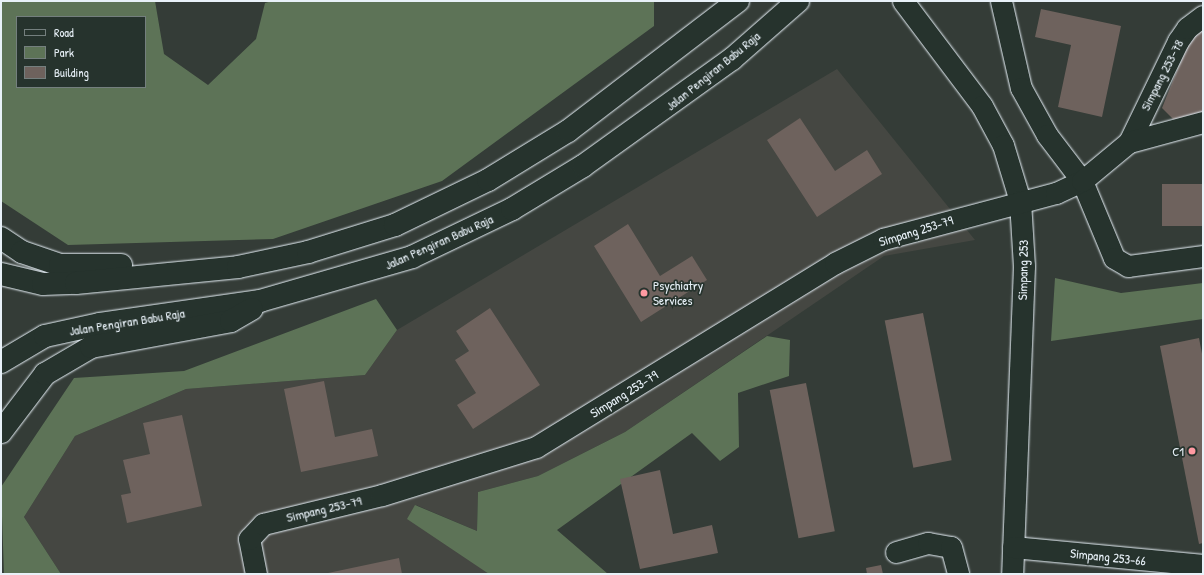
<!DOCTYPE html>
<style>
body{margin:0}
#map{position:relative;width:1204px;height:575px;overflow:hidden;background:#343c37;font-family:"Patrick Hand",sans-serif}
div>[style]{position:absolute}
[style*='--x']{left:calc(var(--x)*1px);top:calc(var(--y)*1px);width:calc(var(--w)*1px);rotate:calc(var(--a)*1deg)}
.built>*{inset:0;background:#454742}
.green>*{inset:0;background:#5d7357}
.building>*{inset:0;background:#6e625d;transform-origin:0 0}
.roads{filter:drop-shadow(0 0 1px #e8f1f8) drop-shadow(0 0 1px #e8f1f8)}
.minor>*{height:21px;margin:-10.5px;padding:0 10.5px;transform-origin:10.5px;border-radius:10.5px;background:#26332d}
.major>*{height:22px;margin:-11px;padding:0 11px;transform-origin:11px;border-radius:11px;background:#26332d}
.dots>*{width:11px;height:11px;translate:-50% -50%;box-sizing:border-box;border:2px solid #26332d;border-radius:50%}
span{translate:-50% -50%;white-space:nowrap;text-align:center;line-height:1.15;-webkit-text-stroke:3.5px #26332d;paint-order:stroke}
.street-label{font-size:13px;color:#e8f1f8}
.poi-label{font-size:13px;color:#e8f1f8}
.left{translate:0 -50%;text-align:left}
.right{translate:-100% -50%;text-align:right}
.frame{position:absolute;inset:0;border:2px solid #e8f1f8;pointer-events:none}
.legend{position:absolute;left:16px;top:16px;width:130px;height:72px;box-sizing:border-box;background:#26332d;border:1px solid #747f7e;margin:0;padding:5px 7px;list-style:none;font-size:12px;color:#e8f1f8}
.legend li{display:flex;align-items:center;gap:8px;height:20px}
.legend b{width:20px;border:1px solid #747f7e}
</style>
<div id="map">
<div class="built">
<i style="clip-path:polygon(837px 69px,975px 240px,884px 256px,625px 432px,538px 476px,478px 492px,477px 531px,416px 505px,489px 574px,61px 574px,24px 517px,75px 436px,186px 389px,365px 375px,397px 330px)"></i>
</div>
<div class="green">
<i style="clip-path:polygon(evenodd,1px 1px,155px 1px,164px 54px,208px 85px,256px 39px,265px 3px,272px 1px,654px 1px,654px 26px,442px 181px,273px 239px,68px 245px,1px 201px,1px 1px,17px 17px,145px 17px,145px 87px,17px 87px,17px 17px)"></i>
<i style="clip-path:polygon(1055px 278px,1121px 293px,1203px 283px,1203px 319px,1051px 341px)"></i>
<i style="clip-path:polygon(376px 299px,397px 330px,365px 375px,186px 389px,75px 436px,24px 517px,61px 574px,4px 574px,1px 487px,74px 378px,184px 371px)"></i>
<i style="clip-path:polygon(767px 336px,790px 340px,789px 376px,738px 393px,739px 447px,720px 461px,692px 433px,557px 530px,608px 574px,489px 574px,407px 519px,415px 505px,477px 531px,478px 492px,538px 476px,625px 432px)"></i>
</div>
<div class="building">
<i style="clip-path:polygon(1041px 9px,1121px 26px,1102px 117px,1058px 107px,1071px 45px,1035px 37px)"></i>
<i style="clip-path:polygon(1203px 26px,1203px 113px,1175px 121px,1162px 108px,1192px 33px)"></i>
<i style="clip-path:polygon(800px 118px,835px 171px,867px 150px,882px 174px,817px 217px,767px 140px)"></i>
<i style="left:1203px;top:184px;width:42px;height:41px;rotate:90deg"></i>
<i style="clip-path:polygon(628px 224px,660px 276px,692px 256px,707px 280px,641px 322px,594px 246px)"></i>
<i style="clip-path:polygon(490px 308px,540px 385px,473px 429px,457px 405px,476px 393px,455px 360px,469px 351px,456px 331px)"></i>
<i style="left:923px;top:313px;width:150px;height:39px;rotate:79deg"></i>
<i style="clip-path:polygon(1199px 338px,1203px 359px,1203px 543px,1199px 544px,1160px 346px)"></i>
<i style="clip-path:polygon(324px 381px,335px 437px,372px 429px,378px 456px,301px 472px,284px 389px)"></i>
<i style="left:806px;top:383px;width:151px;height:37px;rotate:79deg"></i>
<i style="clip-path:polygon(182px 415px,202px 506px,127px 523px,121px 495px,131px 493px,123px 460px,150px 454px,143px 423px)"></i>
<i style="clip-path:polygon(660px 470px,673px 534px,712px 525px,718px 553px,640px 569px,620px 479px)"></i>
<i style="clip-path:polygon(399px 558px,402px 574px,328px 574px,328px 573px)"></i>
<i style="clip-path:polygon(881px 565px,883px 574px,867px 574px,866px 568px)"></i>
</div>
<div class="roads">
<div class="minor">
<i style="--x:903;--y:1;--w:131;--a:53"></i>
<i style="--x:982;--y:106;--w:44;--a:61.7"></i>
<i style="--x:1003;--y:145;--w:59;--a:73.1"></i>
<i style="--x:1020;--y:201;--w:65;--a:86.5"></i>
<i style="--x:1024;--y:266;--w:308;--a:92.2"></i>
<i style="--x:1001;--y:1;--w:89;--a:77.1"></i>
<i style="--x:1021;--y:88;--w:54;--a:61"></i>
<i style="--x:1047;--y:135;--w:58;--a:52.7"></i>
<i style="--x:1082;--y:181;--w:83;--a:67.4"></i>
<i style="--x:1114;--y:258;--w:16;--a:30"></i>
<i style="--x:1128;--y:266;--w:76;--a:-7.6"></i>
<i style="--x:1129;--y:142;--w:112;--a:-64.1"></i>
<i style="--x:1178;--y:41;--w:16;--a:-55"></i>
<i style="--x:1187;--y:28;--w:20;--a:-37"></i>
<i style="--x:1013;--y:547;--w:191;--a:5.4"></i>
<i style="--x:896;--y:552;--w:33;--a:-16"></i>
<i style="--x:928;--y:543;--w:23;--a:10"></i>
<i style="--x:951;--y:547;--w:28;--a:75"></i>
<i style="--x:256;--y:574;--w:36;--a:-101"></i>
<i style="--x:249;--y:539;--w:21;--a:-47"></i>
<i style="--x:263;--y:524;--w:122;--a:-13.7"></i>
<i style="--x:382;--y:495;--w:161;--a:-17.3"></i>
<i style="--x:536;--y:447;--w:351;--a:-31.6"></i>
<i style="--x:835;--y:263;--w:54;--a:-26.6"></i>
<i style="--x:883;--y:239;--w:179;--a:-14.9"></i>
<i style="--x:1056;--y:193;--w:29;--a:-25"></i>
<i style="--x:1082;--y:181;--w:61;--a:-39.7"></i>
<i style="--x:1129;--y:142;--w:77;--a:-15.1"></i>
</div>
<div class="major">
<i style="--x:1;--y:238;--w:25;--a:34"></i>
<i style="--x:22;--y:252;--w:40;--a:18.9"></i>
<i style="--x:60;--y:265;--w:61;--a:0"></i>
<i style="--x:1;--y:274;--w:43;--a:13.4"></i>
<i style="--x:43;--y:284;--w:33;--a:-2"></i>
<i style="--x:76;--y:283;--w:163;--a:-5.6"></i>
<i style="--x:238;--y:267;--w:72;--a:-12.1"></i>
<i style="--x:308;--y:252;--w:91;--a:-17.2"></i>
<i style="--x:395;--y:225;--w:103;--a:-25.8"></i>
<i style="--x:488;--y:180;--w:94;--a:-31.5"></i>
<i style="--x:568;--y:131;--w:214;--a:-37.4"></i>
<i style="--x:1;--y:362;--w:51;--a:-30.6"></i>
<i style="--x:45;--y:336;--w:56;--a:-12.3"></i>
<i style="--x:100;--y:324;--w:162;--a:-8.2"></i>
<i style="--x:260;--y:301;--w:158;--a:-16.1"></i>
<i style="--x:412;--y:257;--w:111;--a:-25.6"></i>
<i style="--x:512;--y:209;--w:83;--a:-31.2"></i>
<i style="--x:583;--y:166;--w:183;--a:-35.7"></i>
<i style="--x:732;--y:59;--w:88;--a:-41.3"></i>
<i style="--x:1;--y:432;--w:73;--a:-52.8"></i>
<i style="--x:45;--y:374;--w:53;--a:-30.4"></i>
<i style="--x:91;--y:347;--w:142;--a:-10.5"></i>
<i style="--x:231;--y:321;--w:24;--a:-30"></i>
</div>
</div>
<div class="dots">
<i style="left:644px;top:293px;background:#ff9aa2"></i>
<i style="left:1192px;top:451px;background:#ff9aa2"></i>
</div>
<div class="street-label">
<span style="left:713px;top:71px;rotate:-39deg">Jalan Pengiran Babu Raja</span>
<span style="left:1162px;top:75px;rotate:-63deg">Simpang 253-78</span>
<span style="left:916px;top:231px;rotate:-17deg">Simpang 253-79</span>
<span style="left:439px;top:242px;rotate:-24deg">Jalan Pengiran Babu Raja</span>
<span style="left:1023px;top:270px;rotate:-89deg">Simpang 253</span>
<span style="left:127px;top:322px;rotate:-9deg">Jalan Pengiran Babu Raja</span>
<span style="left:624px;top:394px;rotate:-32deg">Simpang 253-79</span>
<span style="left:324px;top:509px;rotate:-13deg">Simpang 253-79</span>
<span style="left:1108px;top:557px;rotate:6deg">Simpang 253-66</span>
</div>
<div class="poi-label">
<span class="left" style="left:653px;top:293px">Psychiatry<br>Services</span>
<span class="right" style="left:1184px;top:451px">C1</span>
</div>
<div class="frame"></div>
<ul class="legend">
<li><b style="height:5px;background:#26332d"></b>Road</li>
<li><b style="height:11px;background:#5d7357"></b>Park</li>
<li><b style="height:11px;background:#6e625d"></b>Building</li>
</ul>
</div>
